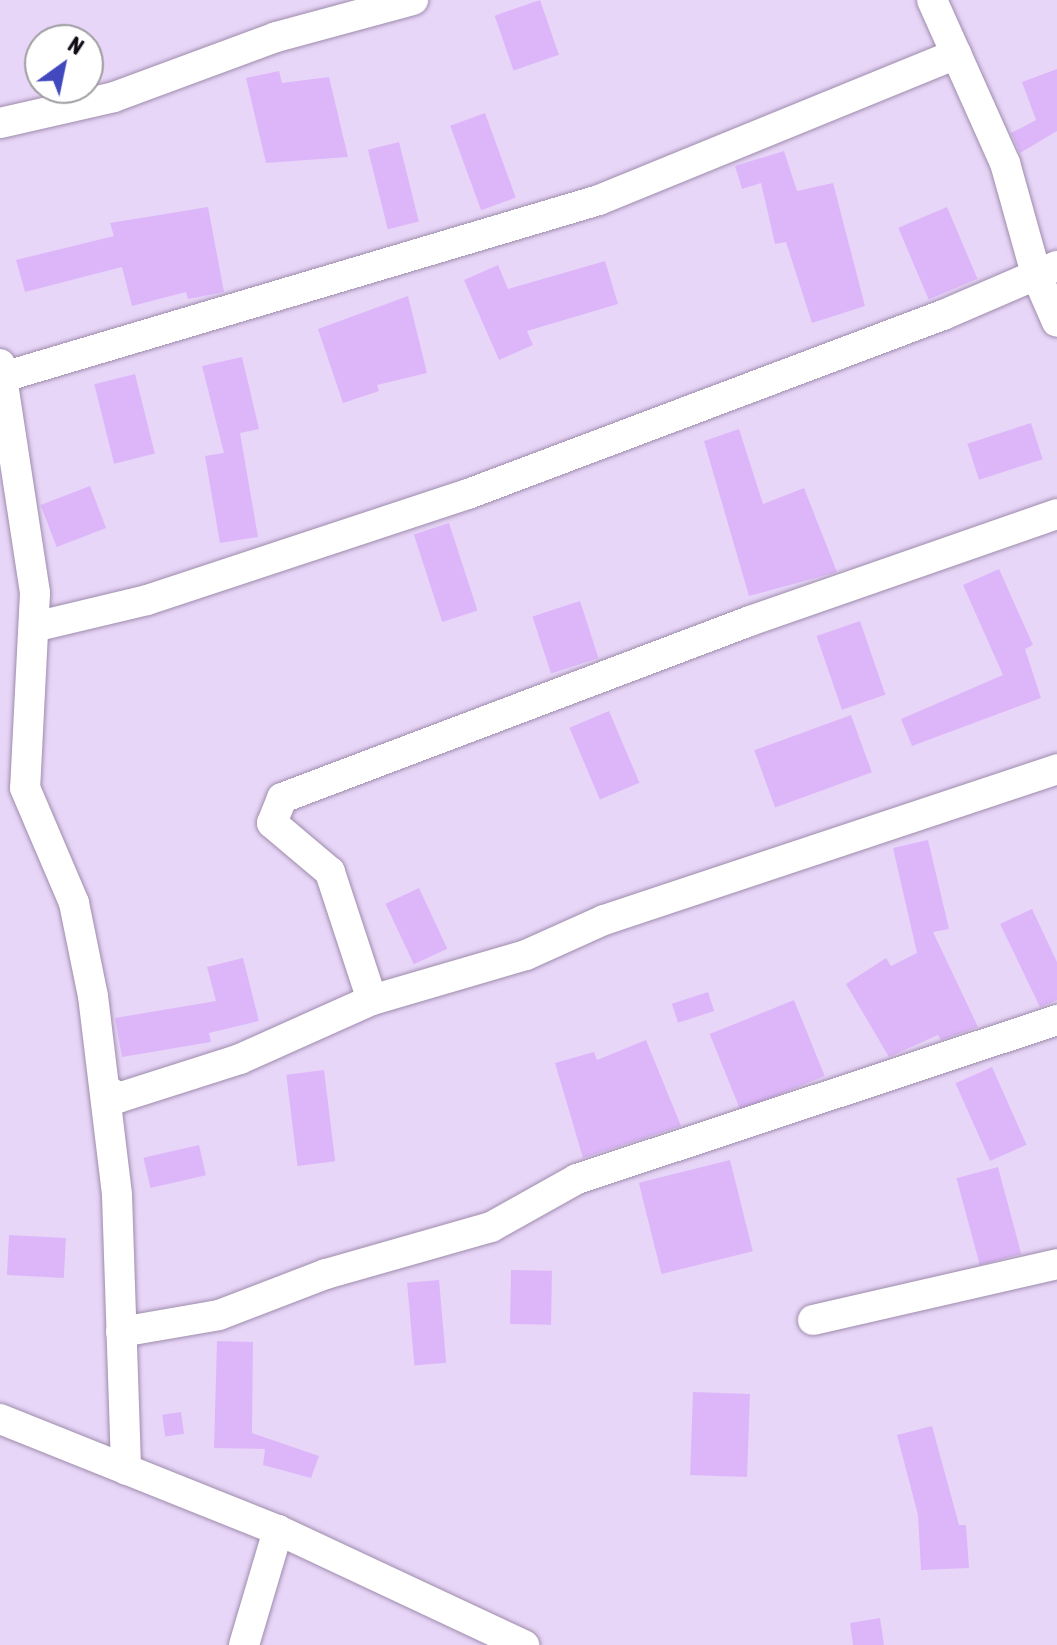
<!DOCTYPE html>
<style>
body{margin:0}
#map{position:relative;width:1057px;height:1645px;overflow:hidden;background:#e8d6f8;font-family:"Asap Condensed",sans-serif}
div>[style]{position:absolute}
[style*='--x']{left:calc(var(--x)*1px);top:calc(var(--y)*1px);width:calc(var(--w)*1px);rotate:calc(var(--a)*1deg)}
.building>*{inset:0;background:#ddb6fa;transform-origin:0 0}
.roads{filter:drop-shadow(0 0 2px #9e8cac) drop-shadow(0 0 2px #9e8cac)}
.minor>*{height:30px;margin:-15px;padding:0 15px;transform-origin:15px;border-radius:15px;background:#fff}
span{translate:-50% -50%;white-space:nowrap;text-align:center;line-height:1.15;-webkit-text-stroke:6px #fff;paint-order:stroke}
.north{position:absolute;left:24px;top:24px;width:80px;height:80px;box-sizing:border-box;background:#fff;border:2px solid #9f9da1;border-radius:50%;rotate:33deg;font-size:22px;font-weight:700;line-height:32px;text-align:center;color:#100a15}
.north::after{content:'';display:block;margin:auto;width:28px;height:36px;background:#4249be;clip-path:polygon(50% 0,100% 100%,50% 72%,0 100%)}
</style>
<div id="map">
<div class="building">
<i style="left:540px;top:0;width:58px;height:48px;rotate:71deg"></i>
<i style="clip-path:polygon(1057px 69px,1057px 131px,1020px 153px,1011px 133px,1036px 120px,1022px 82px)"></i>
<i style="clip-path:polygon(279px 71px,282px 83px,329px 77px,348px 157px,266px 163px,246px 78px)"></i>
<i style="left:485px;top:113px;width:90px;height:37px;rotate:70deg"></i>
<i style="left:399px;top:142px;width:82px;height:32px;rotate:76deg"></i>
<i style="clip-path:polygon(784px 151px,797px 191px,833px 183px,865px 306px,812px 323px,786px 242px,775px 244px,761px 183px,742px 189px,735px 166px)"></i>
<i style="clip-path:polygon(208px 207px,224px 292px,188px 299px,186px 292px,132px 306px,122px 267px,25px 292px,16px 260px,114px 236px,110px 223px)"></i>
<i style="left:947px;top:207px;width:78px;height:53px;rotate:67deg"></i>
<i style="clip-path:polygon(605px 261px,618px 304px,527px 331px,533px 345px,499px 360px,464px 280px,498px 265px,508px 289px)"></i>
<i style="clip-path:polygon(408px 296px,427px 373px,377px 385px,379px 391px,343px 403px,318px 329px)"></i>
<i style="clip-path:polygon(242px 357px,259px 429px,240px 433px,258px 537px,220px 543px,205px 456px,224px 453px,202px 366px)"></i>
<i style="left:135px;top:374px;width:82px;height:42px;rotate:76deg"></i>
<i style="left:1031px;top:423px;width:38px;height:67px;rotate:72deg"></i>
<i style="clip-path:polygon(739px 429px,763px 504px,804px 488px,837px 572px,749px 596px,704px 441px)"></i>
<i style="left:90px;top:486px;width:45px;height:53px;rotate:69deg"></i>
<i style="left:449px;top:523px;width:92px;height:37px;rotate:72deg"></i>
<i style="clip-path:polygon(999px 569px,1033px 645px,1025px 649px,1041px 698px,912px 746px,901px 719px,1003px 675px,963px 585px)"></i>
<i style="left:580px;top:601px;width:60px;height:50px;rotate:72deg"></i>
<i style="left:860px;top:621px;width:78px;height:46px;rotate:71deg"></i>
<i style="left:609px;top:711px;width:78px;height:43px;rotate:67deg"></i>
<i style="left:851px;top:715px;width:61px;height:103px;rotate:70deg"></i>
<i style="clip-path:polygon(928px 840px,949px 929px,933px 932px,978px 1027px,941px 1040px,938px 1035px,889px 1057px,846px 984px,886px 958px,891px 966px,917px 953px,893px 848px)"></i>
<i style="left:419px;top:888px;width:67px;height:37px;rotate:65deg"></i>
<i style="clip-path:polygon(1032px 909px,1057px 962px,1057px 1000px,1040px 1007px,1000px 924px)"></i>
<i style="clip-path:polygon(243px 958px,259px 1021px,209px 1033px,211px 1042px,122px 1057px,115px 1018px,216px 1001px,207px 967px)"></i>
<i style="left:708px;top:992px;width:20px;height:38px;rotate:72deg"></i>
<i style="left:794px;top:1000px;width:82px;height:91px;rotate:68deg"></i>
<i style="clip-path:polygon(646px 1040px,681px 1126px,583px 1158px,555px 1063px,594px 1052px,597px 1060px)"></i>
<i style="left:992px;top:1067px;width:85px;height:40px;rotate:66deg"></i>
<i style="left:324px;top:1070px;width:92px;height:38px;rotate:83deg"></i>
<i style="left:199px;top:1145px;width:31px;height:57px;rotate:77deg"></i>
<i style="left:730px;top:1160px;width:94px;height:94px;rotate:76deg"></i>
<i style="left:998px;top:1167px;width:90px;height:43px;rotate:75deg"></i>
<i style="left:9px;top:1235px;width:57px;height:40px;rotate:3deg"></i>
<i style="left:511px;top:1270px;width:41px;height:54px;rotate:1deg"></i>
<i style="left:439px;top:1280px;width:83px;height:32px;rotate:85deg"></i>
<i style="clip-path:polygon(217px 1341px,253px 1342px,252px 1433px,319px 1456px,311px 1478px,263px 1465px,265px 1449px,214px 1448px)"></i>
<i style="left:693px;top:1392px;width:57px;height:83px;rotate:2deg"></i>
<i style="left:181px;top:1412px;width:22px;height:19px;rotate:82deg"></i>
<i style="clip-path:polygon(932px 1426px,959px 1525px,966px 1525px,969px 1568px,921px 1570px,918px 1515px,897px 1435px)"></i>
<i style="clip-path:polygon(880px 1618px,884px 1645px,853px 1645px,850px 1623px)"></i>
</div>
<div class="roads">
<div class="minor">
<i style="--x:932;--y:0;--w:179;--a:65.9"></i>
<i style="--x:1005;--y:163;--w:115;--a:74.4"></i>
<i style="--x:1036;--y:274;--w:52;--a:66.4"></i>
<i style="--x:0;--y:123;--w:117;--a:-12.8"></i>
<i style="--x:114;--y:97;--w:173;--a:-20.3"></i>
<i style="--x:276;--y:37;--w:142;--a:-15.1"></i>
<i style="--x:0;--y:364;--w:232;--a:81.3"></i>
<i style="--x:35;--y:593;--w:195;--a:92.9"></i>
<i style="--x:25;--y:788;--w:125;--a:66.9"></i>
<i style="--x:74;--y:903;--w:95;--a:78.5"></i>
<i style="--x:93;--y:996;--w:200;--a:83.1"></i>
<i style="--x:117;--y:1195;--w:275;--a:88.1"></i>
<i style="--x:0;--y:378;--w:625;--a:-16.55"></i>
<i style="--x:599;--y:200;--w:386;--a:-22.2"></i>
<i style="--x:34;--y:627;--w:116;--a:-13.4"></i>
<i style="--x:147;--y:600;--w:338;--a:-18.3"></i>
<i style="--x:468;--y:494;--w:508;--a:-20.65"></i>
<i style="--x:943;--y:315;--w:124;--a:-23.3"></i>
<i style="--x:372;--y:1000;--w:160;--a:-16.3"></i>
<i style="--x:526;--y:955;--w:85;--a:-24.2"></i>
<i style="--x:604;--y:920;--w:478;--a:-18.4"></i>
<i style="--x:106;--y:1089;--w:15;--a:37"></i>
<i style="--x:118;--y:1098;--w:128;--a:-17.7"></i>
<i style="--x:240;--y:1059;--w:145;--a:-24.1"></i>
<i style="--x:372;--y:1000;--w:135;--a:-108.2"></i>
<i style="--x:330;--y:872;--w:76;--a:-139.8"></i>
<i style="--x:272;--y:823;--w:27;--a:-68"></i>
<i style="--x:282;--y:798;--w:500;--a:-20.72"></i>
<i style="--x:750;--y:621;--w:325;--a:-19.2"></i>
<i style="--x:813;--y:1320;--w:250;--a:-12.9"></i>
<i style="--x:121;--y:1332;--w:99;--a:-9.8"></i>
<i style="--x:219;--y:1315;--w:115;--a:-21"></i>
<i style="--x:326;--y:1274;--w:172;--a:-15.9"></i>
<i style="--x:491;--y:1227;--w:98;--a:-29.2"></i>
<i style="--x:577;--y:1179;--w:506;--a:-18.33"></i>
<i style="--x:0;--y:1419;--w:299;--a:21.8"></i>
<i style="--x:278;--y:1530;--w:272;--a:25.1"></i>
<i style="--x:244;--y:1645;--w:120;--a:-73.5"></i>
</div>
</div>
<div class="north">N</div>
</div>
